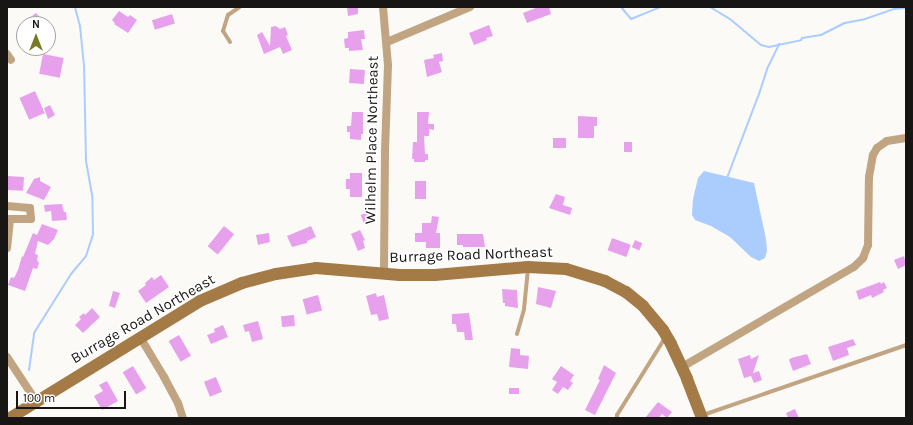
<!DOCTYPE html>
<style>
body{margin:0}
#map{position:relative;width:913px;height:425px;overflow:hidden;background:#fcfaf6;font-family:Karla,sans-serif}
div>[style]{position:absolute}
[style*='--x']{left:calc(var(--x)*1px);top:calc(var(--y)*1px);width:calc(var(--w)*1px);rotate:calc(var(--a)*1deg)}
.water>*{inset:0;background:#abcdfd}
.stream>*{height:2px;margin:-1px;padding:0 1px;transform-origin:1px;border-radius:1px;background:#abcdfd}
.building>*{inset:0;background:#e7a1ec;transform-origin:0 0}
.lane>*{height:4px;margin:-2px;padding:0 2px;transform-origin:2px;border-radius:2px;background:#c1a583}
.street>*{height:8px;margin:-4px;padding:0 4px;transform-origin:4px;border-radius:4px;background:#c1a583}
.secondary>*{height:12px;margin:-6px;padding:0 6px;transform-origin:6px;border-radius:6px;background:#a47b46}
span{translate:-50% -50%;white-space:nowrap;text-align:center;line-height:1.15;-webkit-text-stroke:3.5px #fff;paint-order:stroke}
.street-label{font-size:15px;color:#171615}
.frame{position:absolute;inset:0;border:8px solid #171615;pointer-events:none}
.north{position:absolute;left:16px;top:16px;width:40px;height:40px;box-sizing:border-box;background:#fff;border:1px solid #a2a2a1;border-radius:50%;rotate:0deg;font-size:11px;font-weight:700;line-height:16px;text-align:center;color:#171615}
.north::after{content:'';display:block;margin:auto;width:14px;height:18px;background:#777a23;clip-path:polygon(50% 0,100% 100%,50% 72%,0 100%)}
.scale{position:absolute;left:16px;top:391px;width:110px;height:18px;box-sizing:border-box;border:2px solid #171615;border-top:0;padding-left:5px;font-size:12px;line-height:14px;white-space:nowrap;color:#171615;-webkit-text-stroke:3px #fff;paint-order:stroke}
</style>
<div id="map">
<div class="water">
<i style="clip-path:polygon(704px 171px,754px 183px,766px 239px,767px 251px,765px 258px,759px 261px,751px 257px,730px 237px,711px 226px,695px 220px,692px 215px,693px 199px,698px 178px)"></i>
</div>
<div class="stream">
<i style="--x:621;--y:7;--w:16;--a:50"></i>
<i style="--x:631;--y:19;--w:31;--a:-22"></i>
<i style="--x:710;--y:7;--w:23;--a:31"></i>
<i style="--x:730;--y:19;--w:40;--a:40"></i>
<i style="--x:761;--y:45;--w:8;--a:14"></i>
<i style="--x:769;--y:47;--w:33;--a:-12"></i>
<i style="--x:801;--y:40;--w:2;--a:-63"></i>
<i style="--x:802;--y:38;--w:19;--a:-9"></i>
<i style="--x:821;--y:35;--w:27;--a:-27"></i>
<i style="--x:845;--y:23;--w:20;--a:-11"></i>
<i style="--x:865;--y:19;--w:31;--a:-19"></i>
<i style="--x:894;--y:9;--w:12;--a:-5"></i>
<i style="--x:727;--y:178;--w:93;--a:-69.2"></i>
<i style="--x:760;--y:91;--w:23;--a:-72"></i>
<i style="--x:767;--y:69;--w:28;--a:-64"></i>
<i style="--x:29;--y:370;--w:37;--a:-82"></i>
<i style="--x:34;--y:333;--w:70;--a:-57.9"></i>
<i style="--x:71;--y:274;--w:23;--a:-50"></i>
<i style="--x:86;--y:256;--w:23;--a:-72"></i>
<i style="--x:93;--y:234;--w:39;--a:-91"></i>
<i style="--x:92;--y:195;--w:36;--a:-100"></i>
<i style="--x:86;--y:160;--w:94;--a:-91.2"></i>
<i style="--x:84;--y:66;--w:40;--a:-95.7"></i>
<i style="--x:80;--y:26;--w:20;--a:-105"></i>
</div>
<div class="building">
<i style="clip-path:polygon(347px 7px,358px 7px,358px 14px,348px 16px)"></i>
<i style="clip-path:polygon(538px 7px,549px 7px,551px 14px,527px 23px,523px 13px)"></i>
<i style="clip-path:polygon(119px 11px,128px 17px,130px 15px,137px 20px,128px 33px,114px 24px,115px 23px,112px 20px)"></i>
<i style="clip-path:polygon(36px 13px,46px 24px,33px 24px,28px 19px)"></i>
<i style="left:172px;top:14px;width:10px;height:21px;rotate:73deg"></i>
<i style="clip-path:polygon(489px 25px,493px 36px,486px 38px,487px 40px,474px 45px,469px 33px)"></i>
<i style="clip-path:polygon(276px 26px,280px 29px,285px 27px,288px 35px,286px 36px,292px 50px,283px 54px,280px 47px,264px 54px,257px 35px,262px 32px,270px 46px,271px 27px)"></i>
<i style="clip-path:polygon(364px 30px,365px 39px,361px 39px,363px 50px,349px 51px,349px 48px,345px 48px,344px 39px,348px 38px,348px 32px)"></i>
<i style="clip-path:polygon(442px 53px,443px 61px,439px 62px,442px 72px,427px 77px,424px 60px,434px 58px,433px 55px)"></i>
<i style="left:43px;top:54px;width:21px;height:20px;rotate:11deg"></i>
<i style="left:350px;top:69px;width:15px;height:14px;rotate:4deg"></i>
<i style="left:35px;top:91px;width:24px;height:17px;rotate:66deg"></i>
<i style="clip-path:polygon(50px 105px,55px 115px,48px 119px,44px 108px)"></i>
<i style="clip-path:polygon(352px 112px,363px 112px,363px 134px,361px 134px,361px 140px,350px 139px,350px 132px,347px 132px,347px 126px,351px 126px)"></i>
<i style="clip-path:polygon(417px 112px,429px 112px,428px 124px,434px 124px,434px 130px,429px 129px,429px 136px,424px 136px,425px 154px,428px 154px,428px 160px,425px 160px,425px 162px,414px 162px,414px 159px,412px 159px,413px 142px,417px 142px)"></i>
<i style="clip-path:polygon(578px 116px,597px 117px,597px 126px,594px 126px,594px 138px,578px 138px)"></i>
<i style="left:553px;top:138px;width:13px;height:10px"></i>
<i style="left:624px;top:142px;width:8px;height:10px"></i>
<i style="clip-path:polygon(350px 173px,362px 173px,362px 197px,350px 197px,350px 189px,346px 189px,346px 179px,350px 179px)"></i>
<i style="left:7px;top:176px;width:17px;height:14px;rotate:3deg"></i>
<i style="clip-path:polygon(40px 177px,40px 181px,51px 187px,44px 200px,26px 193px,34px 179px)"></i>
<i style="left:415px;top:181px;width:11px;height:18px"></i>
<i style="clip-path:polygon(556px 194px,565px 197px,563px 205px,572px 208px,570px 215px,549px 208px)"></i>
<i style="clip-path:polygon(62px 204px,64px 212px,66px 212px,67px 220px,52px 221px,51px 211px,45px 212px,44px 205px)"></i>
<i style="left:368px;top:212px;width:11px;height:8px;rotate:68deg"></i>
<i style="clip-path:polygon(432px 216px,439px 217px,436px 233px,440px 233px,440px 248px,426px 248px,426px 242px,415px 242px,415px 233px,422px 233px,422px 223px,431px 223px)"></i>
<i style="clip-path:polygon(42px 224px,58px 230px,54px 239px,48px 245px,38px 241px,35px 254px,38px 255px,37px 260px,39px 263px,37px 269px,33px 268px,25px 291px,8px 285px,11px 277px,14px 278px,18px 270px,22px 256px,23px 257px,33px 233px,37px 235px)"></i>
<i style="left:224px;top:226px;width:13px;height:26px;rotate:39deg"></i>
<i style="clip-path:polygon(311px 226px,316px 237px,307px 241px,307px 243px,292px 247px,287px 236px)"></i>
<i style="clip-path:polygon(360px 230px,365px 240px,363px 241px,365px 248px,358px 251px,351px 234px)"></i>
<i style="clip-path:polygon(269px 233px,270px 242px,258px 245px,256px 235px)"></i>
<i style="clip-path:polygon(457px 234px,483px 234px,485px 247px,463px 247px,463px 245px,457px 245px)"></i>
<i style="left:612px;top:238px;width:20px;height:13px;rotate:20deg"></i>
<i style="left:635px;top:240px;width:8px;height:8px;rotate:23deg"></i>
<i style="clip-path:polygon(904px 256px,906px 265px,898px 269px,894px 260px)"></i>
<i style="clip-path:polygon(161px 275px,169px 287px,146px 303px,138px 291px,146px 285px,145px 283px,152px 277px,154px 280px)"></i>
<i style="clip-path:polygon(880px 282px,881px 284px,884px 282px,887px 288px,883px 290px,884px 292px,872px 298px,871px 295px,859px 300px,856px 291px)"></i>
<i style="clip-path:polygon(538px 287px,556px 291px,551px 308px,536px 304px)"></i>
<i style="clip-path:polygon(502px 289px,517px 290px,518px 308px,505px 306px,505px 303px,503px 303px)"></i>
<i style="clip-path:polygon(113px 291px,120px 293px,115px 308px,109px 306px)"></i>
<i style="clip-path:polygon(376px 293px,377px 297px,384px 295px,389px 319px,379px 321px,377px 314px,371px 315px,366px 296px)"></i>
<i style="left:318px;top:295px;width:16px;height:16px;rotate:75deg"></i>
<i style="clip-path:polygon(92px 308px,100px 317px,83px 333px,75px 325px,81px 319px,79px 317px,84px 313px,85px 315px)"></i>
<i style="clip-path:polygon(469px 313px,473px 340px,465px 340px,464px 332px,457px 332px,456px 324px,452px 324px,452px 314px)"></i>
<i style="left:294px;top:315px;width:11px;height:13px;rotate:85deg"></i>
<i style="clip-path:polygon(258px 321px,263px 339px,252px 342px,249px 331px,245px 332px,243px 325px)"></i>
<i style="clip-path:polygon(223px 325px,228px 337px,211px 344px,207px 335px,215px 332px,214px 329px)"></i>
<i style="left:179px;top:335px;width:24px;height:12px;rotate:60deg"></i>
<i style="clip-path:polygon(853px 339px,856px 345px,847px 348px,849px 355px,833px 361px,828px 347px)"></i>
<i style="clip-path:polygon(511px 348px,520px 349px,520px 355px,529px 356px,528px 369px,509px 367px)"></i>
<i style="clip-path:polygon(807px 354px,811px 364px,793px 371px,789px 360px,791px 358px)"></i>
<i style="clip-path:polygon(750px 355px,751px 359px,759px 355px,753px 373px,759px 371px,762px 380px,754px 383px,751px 376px,744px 378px,738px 359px)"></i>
<i style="clip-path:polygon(604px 365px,616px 373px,595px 415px,585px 410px,600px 380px,598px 379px)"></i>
<i style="left:133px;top:366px;width:26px;height:12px;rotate:59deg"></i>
<i style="clip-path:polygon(561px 366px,574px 375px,570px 381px,573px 383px,568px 390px,563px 387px,558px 394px,552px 390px,557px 382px,552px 379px)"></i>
<i style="left:216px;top:377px;width:16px;height:13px;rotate:68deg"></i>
<i style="clip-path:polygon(107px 381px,118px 401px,102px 410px,94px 396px,103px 391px,99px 385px)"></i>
<i style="left:509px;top:388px;width:10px;height:6px"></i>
<i style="clip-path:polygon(658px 402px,672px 412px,667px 418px,662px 414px,659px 418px,645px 418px)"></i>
<i style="clip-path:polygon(795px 409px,799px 418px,788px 418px,786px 413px)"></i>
</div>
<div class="lane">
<i style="--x:230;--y:42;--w:13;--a:-122"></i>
<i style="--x:223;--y:31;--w:17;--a:-73"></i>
<i style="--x:228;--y:15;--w:14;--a:-34"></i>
<i style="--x:517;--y:334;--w:26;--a:-74"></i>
<i style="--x:524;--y:309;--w:40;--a:-84.3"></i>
<i style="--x:703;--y:415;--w:215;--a:-19"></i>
<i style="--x:617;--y:418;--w:3;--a:-90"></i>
<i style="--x:617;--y:415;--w:91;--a:-58.1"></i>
</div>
<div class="street">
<i style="--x:383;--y:7;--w:58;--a:85.1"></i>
<i style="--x:388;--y:65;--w:88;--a:92"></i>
<i style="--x:385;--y:153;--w:121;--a:90.5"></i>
<i style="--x:387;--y:42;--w:90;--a:-22.9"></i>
<i style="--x:7;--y:54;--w:7;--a:56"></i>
<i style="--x:7;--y:206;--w:23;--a:5"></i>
<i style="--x:30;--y:208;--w:11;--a:85"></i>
<i style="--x:31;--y:219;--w:24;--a:180"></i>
<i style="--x:7;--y:248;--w:29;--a:-84"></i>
<i style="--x:140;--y:337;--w:47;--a:59"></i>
<i style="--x:164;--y:377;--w:30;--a:62"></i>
<i style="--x:178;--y:403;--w:16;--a:72"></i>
<i style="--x:7;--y:357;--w:53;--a:56.6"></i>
<i style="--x:682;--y:367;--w:199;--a:-30.2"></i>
<i style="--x:854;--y:267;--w:13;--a:-45"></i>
<i style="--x:863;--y:258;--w:14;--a:-69"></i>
<i style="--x:868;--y:245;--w:68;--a:-89.2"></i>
<i style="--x:869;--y:177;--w:22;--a:-80"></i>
<i style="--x:873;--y:155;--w:8;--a:-60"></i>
<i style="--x:877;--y:148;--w:12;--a:-35"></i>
<i style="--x:887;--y:141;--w:19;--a:-9"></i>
</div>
<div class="secondary">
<i style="--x:10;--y:418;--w:223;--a:-31.6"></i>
<i style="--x:200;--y:301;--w:46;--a:-23.2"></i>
<i style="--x:242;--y:283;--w:35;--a:-15"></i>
<i style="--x:276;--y:274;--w:40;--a:-8.5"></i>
<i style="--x:316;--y:268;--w:84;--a:4.8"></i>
<i style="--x:400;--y:275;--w:35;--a:0"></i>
<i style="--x:435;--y:275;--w:93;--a:-4.9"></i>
<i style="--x:528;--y:267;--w:38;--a:3"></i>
<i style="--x:566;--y:269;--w:41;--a:17.1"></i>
<i style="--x:605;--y:281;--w:24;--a:28"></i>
<i style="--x:626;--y:292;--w:22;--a:39"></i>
<i style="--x:643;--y:306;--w:31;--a:50"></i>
<i style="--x:663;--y:330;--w:16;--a:60"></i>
<i style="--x:671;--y:344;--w:38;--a:65"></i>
<i style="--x:687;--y:379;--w:42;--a:69"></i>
</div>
<div class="street-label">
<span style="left:372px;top:140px;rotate:-89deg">Wilhelm Place Northeast</span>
<span style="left:471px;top:255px;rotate:-2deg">Burrage Road Northeast</span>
<span style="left:143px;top:319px;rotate:-30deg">Burrage Road Northeast</span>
</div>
<div class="frame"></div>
<div class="north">N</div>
<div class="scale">100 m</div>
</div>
